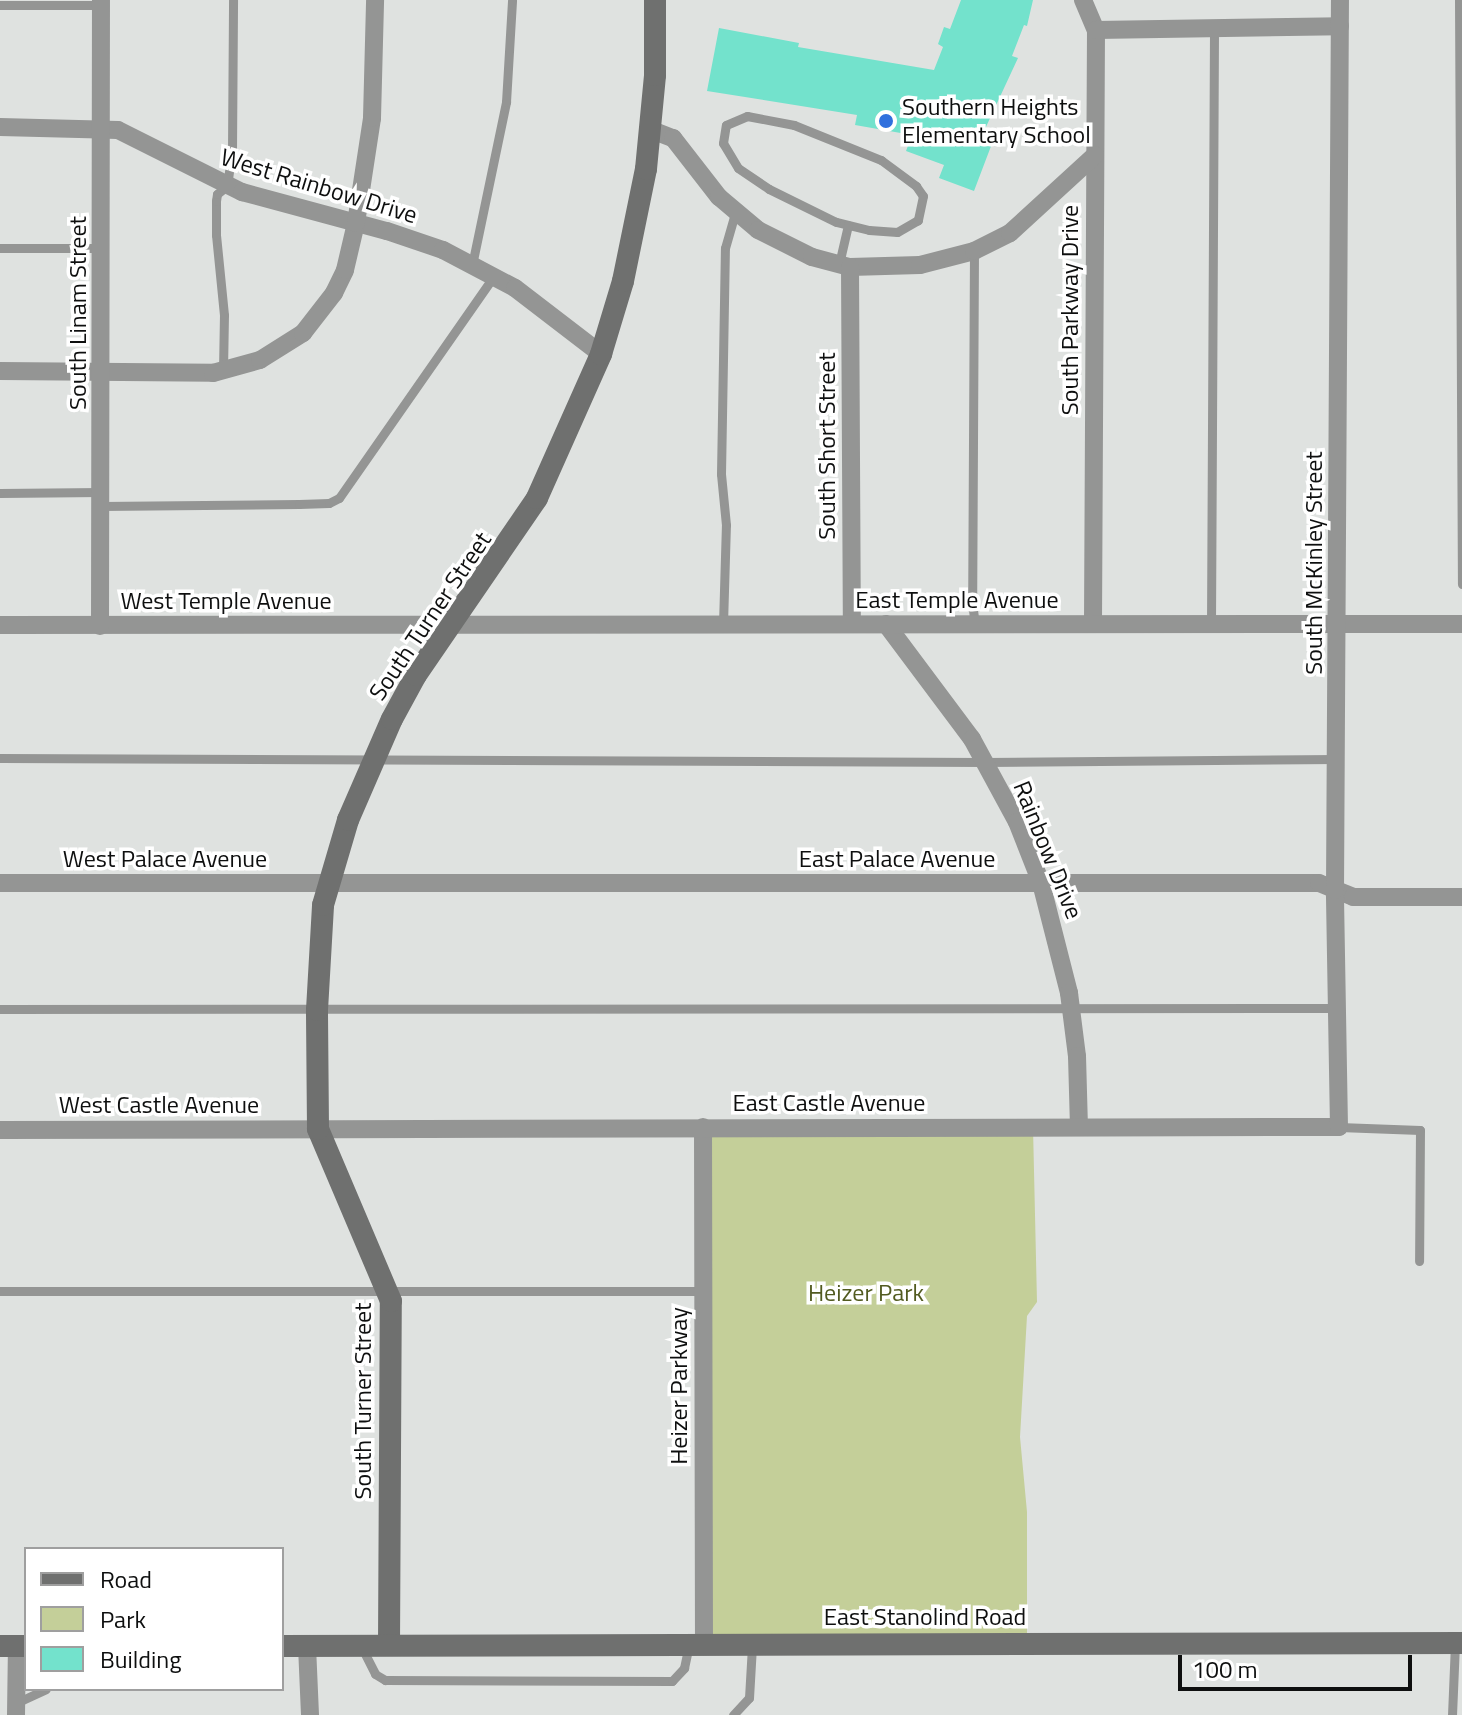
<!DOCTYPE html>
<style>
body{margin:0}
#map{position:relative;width:1462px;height:1715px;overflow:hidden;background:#dfe2e0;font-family:"Titillium Web",sans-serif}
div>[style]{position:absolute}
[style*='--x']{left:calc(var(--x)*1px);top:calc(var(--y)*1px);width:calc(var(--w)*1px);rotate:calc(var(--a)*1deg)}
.green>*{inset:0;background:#c4cf99}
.building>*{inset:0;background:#73e2cc}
.service>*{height:9px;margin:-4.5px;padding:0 4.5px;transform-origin:4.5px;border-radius:4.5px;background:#949594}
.minor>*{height:18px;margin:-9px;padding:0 9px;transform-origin:9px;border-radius:9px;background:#949594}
.secondary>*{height:22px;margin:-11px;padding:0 11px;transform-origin:11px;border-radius:11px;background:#6f706f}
.dots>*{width:22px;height:22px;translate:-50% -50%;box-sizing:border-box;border:4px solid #fff;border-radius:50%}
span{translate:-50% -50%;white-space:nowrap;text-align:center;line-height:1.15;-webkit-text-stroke:7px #fff;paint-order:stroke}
.poi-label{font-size:24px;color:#0e0f0f}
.left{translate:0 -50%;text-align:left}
.street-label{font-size:24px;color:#0e0f0f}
.park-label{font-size:24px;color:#525b20}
.legend{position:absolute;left:24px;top:1547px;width:260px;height:144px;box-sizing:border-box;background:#fff;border:2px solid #9f9f9f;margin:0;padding:10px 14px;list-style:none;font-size:24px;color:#0e0f0f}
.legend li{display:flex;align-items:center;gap:16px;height:40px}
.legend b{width:40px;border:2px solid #9f9f9f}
.scale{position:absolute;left:1178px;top:1655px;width:234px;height:36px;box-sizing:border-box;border:4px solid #0e0f0f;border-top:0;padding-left:10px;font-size:24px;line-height:28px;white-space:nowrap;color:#0e0f0f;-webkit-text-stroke:6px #fff;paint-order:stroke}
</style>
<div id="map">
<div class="green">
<i style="clip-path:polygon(703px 1127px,1033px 1127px,1037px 1302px,1027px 1316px,1020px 1437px,1027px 1512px,1027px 1642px,704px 1645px)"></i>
</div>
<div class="building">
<i style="clip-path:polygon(961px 0,1033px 0,1027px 26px,1024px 25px,1012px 56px,1018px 58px,985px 129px,996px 133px,974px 191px,939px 178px,944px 165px,906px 151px,912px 135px,855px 125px,857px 115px,707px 91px,719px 28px,799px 43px,798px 47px,934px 70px,943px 47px,938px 44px,944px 27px,950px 29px)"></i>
</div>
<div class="service">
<i style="--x:1459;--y:0;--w:584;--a:89.71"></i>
<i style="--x:0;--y:5;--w:100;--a:0"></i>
<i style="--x:747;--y:116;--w:48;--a:10.8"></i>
<i style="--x:794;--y:125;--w:94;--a:21.9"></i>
<i style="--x:881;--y:160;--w:44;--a:36.6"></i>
<i style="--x:916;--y:186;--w:12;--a:55"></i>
<i style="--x:923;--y:196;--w:25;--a:102"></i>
<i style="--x:918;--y:220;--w:24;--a:150"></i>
<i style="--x:897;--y:232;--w:28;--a:-176"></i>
<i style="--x:869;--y:230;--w:34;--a:-166"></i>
<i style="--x:836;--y:222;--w:75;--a:-153.8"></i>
<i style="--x:769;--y:189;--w:37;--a:-146"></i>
<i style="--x:738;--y:168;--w:29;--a:-121"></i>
<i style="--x:723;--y:143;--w:18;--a:-81"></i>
<i style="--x:726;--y:125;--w:23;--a:-23"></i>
<i style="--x:0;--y:248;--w:101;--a:0"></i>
<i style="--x:974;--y:251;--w:352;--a:90.3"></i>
<i style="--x:972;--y:603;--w:21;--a:82"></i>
<i style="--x:839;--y:264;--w:40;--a:-77"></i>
<i style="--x:472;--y:265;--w:167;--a:-78.2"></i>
<i style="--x:506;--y:102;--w:102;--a:-86.6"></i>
<i style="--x:223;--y:371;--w:56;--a:-89"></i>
<i style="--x:224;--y:315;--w:80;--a:-95.7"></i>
<i style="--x:216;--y:235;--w:34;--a:-90"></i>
<i style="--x:216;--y:201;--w:7;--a:-82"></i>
<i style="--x:217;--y:194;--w:13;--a:-39"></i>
<i style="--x:227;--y:186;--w:35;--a:-82"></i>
<i style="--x:232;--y:151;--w:151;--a:-89.6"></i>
<i style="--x:0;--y:493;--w:101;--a:-0.6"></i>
<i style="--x:101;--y:506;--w:198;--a:-0.6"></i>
<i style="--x:299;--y:504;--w:30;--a:-2"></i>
<i style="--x:329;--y:503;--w:11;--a:-27"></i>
<i style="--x:339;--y:498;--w:269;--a:-55.1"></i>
<i style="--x:723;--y:624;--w:99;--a:-88.3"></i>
<i style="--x:726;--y:525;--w:51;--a:-95.6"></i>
<i style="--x:721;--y:474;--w:226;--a:-89"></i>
<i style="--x:725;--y:248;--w:36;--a:-74"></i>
<i style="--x:1211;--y:625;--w:597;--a:-89.71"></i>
<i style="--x:0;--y:758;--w:985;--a:0.23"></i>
<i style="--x:985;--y:762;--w:352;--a:-0.5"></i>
<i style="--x:0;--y:1009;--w:1337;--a:-0.04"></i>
<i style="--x:1339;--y:1127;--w:81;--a:2.1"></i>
<i style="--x:1420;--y:1130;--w:131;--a:90.4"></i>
<i style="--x:0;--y:1291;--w:703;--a:0"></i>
<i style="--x:362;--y:1648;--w:29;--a:63"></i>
<i style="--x:375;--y:1674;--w:12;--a:31"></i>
<i style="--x:385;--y:1680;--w:287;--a:0.2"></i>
<i style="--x:672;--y:1681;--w:18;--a:-47"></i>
<i style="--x:684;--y:1668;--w:24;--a:-78"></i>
<i style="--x:16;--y:1703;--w:33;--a:-25"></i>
<i style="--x:733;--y:1715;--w:23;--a:-47"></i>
<i style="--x:749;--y:1698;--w:52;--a:-86.7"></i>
<i style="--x:1452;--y:1715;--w:72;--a:-87.6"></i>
</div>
<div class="minor">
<i style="--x:1083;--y:0;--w:33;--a:67"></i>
<i style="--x:1096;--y:30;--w:594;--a:90.29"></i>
<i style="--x:1096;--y:30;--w:244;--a:-0.9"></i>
<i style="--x:0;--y:127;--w:118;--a:1.5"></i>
<i style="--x:118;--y:130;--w:139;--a:26.6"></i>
<i style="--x:242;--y:192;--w:150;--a:15.1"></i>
<i style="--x:387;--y:231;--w:59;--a:18.7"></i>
<i style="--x:443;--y:250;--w:81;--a:27.8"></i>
<i style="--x:515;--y:288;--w:108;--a:37.5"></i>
<i style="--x:649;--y:129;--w:26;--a:21"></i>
<i style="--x:673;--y:138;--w:75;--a:52.1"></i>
<i style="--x:719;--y:197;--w:51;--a:40.2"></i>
<i style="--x:758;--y:230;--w:60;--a:26.6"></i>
<i style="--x:812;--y:257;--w:39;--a:15"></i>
<i style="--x:850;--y:267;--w:70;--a:-1.6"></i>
<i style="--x:920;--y:265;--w:56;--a:-14.5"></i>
<i style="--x:974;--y:251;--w:40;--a:-26.6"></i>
<i style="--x:1010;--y:233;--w:115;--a:-42.5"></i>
<i style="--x:850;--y:267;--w:357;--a:89.7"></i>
<i style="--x:0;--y:371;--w:213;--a:0.5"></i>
<i style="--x:213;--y:373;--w:49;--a:-15.5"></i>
<i style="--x:260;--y:360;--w:51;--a:-32.1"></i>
<i style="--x:303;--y:333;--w:51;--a:-52.2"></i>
<i style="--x:334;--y:293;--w:25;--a:-64"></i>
<i style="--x:345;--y:270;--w:48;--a:-76.8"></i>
<i style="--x:356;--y:223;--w:106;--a:-81.3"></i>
<i style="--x:372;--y:118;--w:118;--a:-88.5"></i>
<i style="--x:886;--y:624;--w:144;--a:53.2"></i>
<i style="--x:972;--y:739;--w:94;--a:61.5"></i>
<i style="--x:1017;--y:822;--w:66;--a:68.5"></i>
<i style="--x:1041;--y:883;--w:114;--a:75.7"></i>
<i style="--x:1069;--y:993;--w:64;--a:82.8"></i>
<i style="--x:1077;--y:1056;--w:71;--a:88.4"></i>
<i style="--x:0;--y:625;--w:1462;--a:-0.04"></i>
<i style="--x:100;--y:626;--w:626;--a:-89.91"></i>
<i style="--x:0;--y:883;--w:1319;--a:0"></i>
<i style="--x:1319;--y:883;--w:37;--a:22"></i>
<i style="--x:1353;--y:897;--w:109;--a:0"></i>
<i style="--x:703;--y:1127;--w:518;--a:89.89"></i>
<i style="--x:0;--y:1130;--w:1339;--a:-0.13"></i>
<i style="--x:1339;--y:1127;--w:237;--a:-91"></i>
<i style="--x:1335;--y:890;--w:890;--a:-89.68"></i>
<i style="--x:307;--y:1646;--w:69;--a:87.5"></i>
<i style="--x:16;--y:1715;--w:69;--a:-89.2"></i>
</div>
<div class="secondary">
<i style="--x:389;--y:1645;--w:344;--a:-89.7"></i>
<i style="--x:391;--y:1301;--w:187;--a:-113"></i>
<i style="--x:318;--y:1129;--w:119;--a:-90.5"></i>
<i style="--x:317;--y:1010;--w:105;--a:-86.7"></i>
<i style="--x:323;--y:905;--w:89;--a:-73.6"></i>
<i style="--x:348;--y:820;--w:110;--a:-66.5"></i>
<i style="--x:392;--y:719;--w:50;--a:-61.4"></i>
<i style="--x:416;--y:675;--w:214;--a:-55.6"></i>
<i style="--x:537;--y:498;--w:158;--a:-66"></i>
<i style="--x:601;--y:354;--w:76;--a:-73.2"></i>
<i style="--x:623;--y:281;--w:114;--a:-78.4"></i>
<i style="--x:646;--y:169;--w:94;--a:-84.5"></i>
<i style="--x:655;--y:75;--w:75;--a:-90"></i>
<i style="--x:0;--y:1646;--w:26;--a:0"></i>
<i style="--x:282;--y:1646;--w:1180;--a:-0.15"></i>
</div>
<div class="dots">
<i style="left:886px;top:121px;background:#3070dd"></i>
</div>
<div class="poi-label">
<span class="left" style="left:902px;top:121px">Southern Heights<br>Elementary School</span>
</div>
<div class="street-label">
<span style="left:319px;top:186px;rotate:17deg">West Rainbow Drive</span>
<span style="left:1070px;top:310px;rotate:-90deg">South Parkway Drive</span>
<span style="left:78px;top:313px;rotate:-90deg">South Linam Street</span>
<span style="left:827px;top:446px;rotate:-90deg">South Short Street</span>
<span style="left:1314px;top:563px;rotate:-90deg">South McKinley Street</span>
<span style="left:957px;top:600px">East Temple Avenue</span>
<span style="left:226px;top:601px">West Temple Avenue</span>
<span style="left:430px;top:616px;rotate:-56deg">South Turner Street</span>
<span style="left:1048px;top:850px;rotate:68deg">Rainbow Drive</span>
<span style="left:165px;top:859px">West Palace Avenue</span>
<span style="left:897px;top:859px">East Palace Avenue</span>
<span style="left:829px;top:1103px">East Castle Avenue</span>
<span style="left:159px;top:1105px">West Castle Avenue</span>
<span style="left:679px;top:1386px;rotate:-90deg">Heizer Parkway</span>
<span style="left:363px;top:1401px;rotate:-90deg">South Turner Street</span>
<span style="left:925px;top:1617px">East Stanolind Road</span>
</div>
<div class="park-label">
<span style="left:866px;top:1293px">Heizer Park</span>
</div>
<ul class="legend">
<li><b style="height:10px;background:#6f706f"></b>Road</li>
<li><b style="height:22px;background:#c4cf99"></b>Park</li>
<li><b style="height:22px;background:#73e2cc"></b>Building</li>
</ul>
<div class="scale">100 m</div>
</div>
